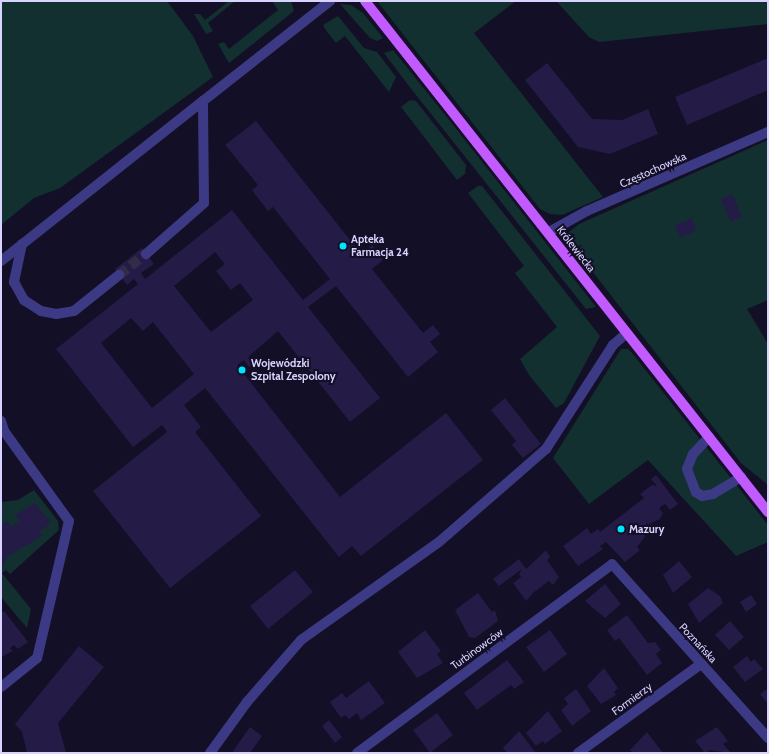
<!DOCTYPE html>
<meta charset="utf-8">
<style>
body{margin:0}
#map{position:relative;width:769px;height:754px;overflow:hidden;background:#130f26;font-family:Cabin,sans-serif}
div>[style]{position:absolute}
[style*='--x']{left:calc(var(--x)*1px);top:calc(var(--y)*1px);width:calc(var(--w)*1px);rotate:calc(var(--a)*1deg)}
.green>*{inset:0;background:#12302f}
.building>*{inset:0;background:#241b47}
.minor-tunnel>*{height:10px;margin-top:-5px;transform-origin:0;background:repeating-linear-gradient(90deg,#312d47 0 10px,transparent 0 15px)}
.minor>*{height:10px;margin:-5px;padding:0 5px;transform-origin:5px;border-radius:5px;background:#3d3a85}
.major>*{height:10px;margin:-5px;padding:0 5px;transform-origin:5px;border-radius:5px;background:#c25bff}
.dots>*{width:11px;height:11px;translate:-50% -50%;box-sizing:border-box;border:2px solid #130f26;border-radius:50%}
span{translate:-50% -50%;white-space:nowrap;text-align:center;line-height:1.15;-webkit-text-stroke:4px #130f26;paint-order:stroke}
.street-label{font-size:11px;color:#d9d4ff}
.poi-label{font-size:11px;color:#d9d4ff;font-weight:700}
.left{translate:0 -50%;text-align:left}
.frame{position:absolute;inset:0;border:2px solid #d9d4ff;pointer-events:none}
</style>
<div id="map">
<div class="green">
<i style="clip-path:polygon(1px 1px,167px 1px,193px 36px,213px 77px,60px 188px,34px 198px,1px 225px)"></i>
<i style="clip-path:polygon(229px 1px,235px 1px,208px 23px,213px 31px,206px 34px,194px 14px,200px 14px,205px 20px)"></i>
<i style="clip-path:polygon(272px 1px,291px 1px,294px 11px,229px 63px,218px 44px,224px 42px,229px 49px,278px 10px)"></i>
<i style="clip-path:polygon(377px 1px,516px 1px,474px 33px,603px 197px,562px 215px,550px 214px,540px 209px)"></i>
<i style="clip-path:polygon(556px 1px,768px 1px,768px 24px,599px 42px,589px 37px)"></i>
<i style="clip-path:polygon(340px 4px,351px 5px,363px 13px,383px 38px,377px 41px,370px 38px)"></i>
<i style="clip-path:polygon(338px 16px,364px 48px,377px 52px,396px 77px,389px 92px,345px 36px,336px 43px,327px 32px,323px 25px)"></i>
<i style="clip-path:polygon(393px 50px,454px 126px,596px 307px,586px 309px,412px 90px,384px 53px)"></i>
<i style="clip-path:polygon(410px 100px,416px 101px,466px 165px,465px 174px,457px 180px,401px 107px)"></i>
<i style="clip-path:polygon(768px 140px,768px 300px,747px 309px,768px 344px,768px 485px,741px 463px,568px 240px,569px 232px,579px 224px)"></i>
<i style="clip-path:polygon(478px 186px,482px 186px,600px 336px,564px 403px,556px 408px,529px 375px,520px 359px,557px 327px,515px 273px,524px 266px,468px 193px)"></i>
<i style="clip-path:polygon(621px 349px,628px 349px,632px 353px,768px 525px,768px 542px,736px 556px,648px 460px,589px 504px,553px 458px)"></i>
<i style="clip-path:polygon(34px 490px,58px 521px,59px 530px,10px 574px,6px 570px,2px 573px,31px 609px,27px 628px,1px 597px,1px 502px,18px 500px)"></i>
</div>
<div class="building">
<i style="clip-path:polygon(768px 58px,768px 90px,687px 125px,675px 97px)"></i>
<i style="clip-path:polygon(547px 63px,592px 119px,622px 120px,648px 109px,658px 134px,610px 154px,578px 147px,525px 80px)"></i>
<i style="clip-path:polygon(evenodd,256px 121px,361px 254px,372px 245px,383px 260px,372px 269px,423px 333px,433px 325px,440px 334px,430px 342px,438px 352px,408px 377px,336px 286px,308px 307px,380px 398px,350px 422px,278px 331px,249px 356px,254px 363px,249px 367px,244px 360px,237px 365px,340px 497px,446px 413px,483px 460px,361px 556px,352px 546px,339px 557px,205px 388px,184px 405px,201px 427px,195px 432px,261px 516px,170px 588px,93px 491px,167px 432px,162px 425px,133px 447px,56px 349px,138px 284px,134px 279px,127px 285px,115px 269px,142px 248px,154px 264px,141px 273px,145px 279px,232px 210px,303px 300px,330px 279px,273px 207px,268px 211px,252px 190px,258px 185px,225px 145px,256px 121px,215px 252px,225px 264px,216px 271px,231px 290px,240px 283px,253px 300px,211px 332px,174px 286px,215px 252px,256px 121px,131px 318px,143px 331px,153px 322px,194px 374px,152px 408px,101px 343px,131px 318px)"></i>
<i style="clip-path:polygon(732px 194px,742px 216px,731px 222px,721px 199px)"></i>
<i style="clip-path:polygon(691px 218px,697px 230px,681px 238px,675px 226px)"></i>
<i style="clip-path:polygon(505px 398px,541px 444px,523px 458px,512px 445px,516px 441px,491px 410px)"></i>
<i style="clip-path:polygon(656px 475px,678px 504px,670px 510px,665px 504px,659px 508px,663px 513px,660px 519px,642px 527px,647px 534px,637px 547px,640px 550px,625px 562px,606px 542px,600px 546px,603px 549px,578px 566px,563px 546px,587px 528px,591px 534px,598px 529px,600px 532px,644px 498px,640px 494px,652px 485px,657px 486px,651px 479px)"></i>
<i style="clip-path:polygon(35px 503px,51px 523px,39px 532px,42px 535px,38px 538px,7px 557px,1px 571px,1px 526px,7px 521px,12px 527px,20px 520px,15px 515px)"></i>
<i style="clip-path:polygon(546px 550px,550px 557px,547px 560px,559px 577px,553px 585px,549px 581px,533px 593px,526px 601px,513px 583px,521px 577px,519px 574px,522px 569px,499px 586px,493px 579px,519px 559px,526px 569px)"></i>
<i style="clip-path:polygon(679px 561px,692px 577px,673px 593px,663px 575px)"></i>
<i style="clip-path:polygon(295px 570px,313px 592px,268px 629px,250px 606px)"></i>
<i style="clip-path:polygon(605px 584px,621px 604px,605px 618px,585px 601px)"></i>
<i style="clip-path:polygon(708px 588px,720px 596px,723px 603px,699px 623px,688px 604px)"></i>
<i style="clip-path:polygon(478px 593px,492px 612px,495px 610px,498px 621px,475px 638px,469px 637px,455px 610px)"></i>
<i style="clip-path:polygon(751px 595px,757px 604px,746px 612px,740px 602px)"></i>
<i style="clip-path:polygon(4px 611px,28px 642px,18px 649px,14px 645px,10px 648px,13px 651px,1px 657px,1px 613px)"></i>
<i style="clip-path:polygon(627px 615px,648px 643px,655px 642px,661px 650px,656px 654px,662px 663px,647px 675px,619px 638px,615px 641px,607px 630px)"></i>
<i style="clip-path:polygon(730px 621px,744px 637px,729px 650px,715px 635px)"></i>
<i style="clip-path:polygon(425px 630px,441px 651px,437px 654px,443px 663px,417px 678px,398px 652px)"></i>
<i style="clip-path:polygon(550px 630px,567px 654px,544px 672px,526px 647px)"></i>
<i style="clip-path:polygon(79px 646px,104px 667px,58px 723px,66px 753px,27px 753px,22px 732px,15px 724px)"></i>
<i style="clip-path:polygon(747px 656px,751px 662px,754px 659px,763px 669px,745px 682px,733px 667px)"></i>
<i style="clip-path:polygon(507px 660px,524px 682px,514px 689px,511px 685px,477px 710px,464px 693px)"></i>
<i style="clip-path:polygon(604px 668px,618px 688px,614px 692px,616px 695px,601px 704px,587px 686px)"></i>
<i style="clip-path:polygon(369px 681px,385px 703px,361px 720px,357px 713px,349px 719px,345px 715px,341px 718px,330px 702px,342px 693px,346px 698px)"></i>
<i style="clip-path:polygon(768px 688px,768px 704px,760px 694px)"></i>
<i style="clip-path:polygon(576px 689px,591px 711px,572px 726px,561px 710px,568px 704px,564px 698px)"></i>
<i style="clip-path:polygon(548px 711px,562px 731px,545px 744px,543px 741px,536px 746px,526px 733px)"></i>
<i style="clip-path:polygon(437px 713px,453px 735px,430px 753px,413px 730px)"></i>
<i style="clip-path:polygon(329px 720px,342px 737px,335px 743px,322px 726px)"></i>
<i style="clip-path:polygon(250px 727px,262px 736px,250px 753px,235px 753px,233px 751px)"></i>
<i style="clip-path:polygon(717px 727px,728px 741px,723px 744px,731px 753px,710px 750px,705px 753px,695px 741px)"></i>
<i style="clip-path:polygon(519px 731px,536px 753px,507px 753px,503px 748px)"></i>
<i style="clip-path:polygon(647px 732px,663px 753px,633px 753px,630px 750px)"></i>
</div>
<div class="minor-tunnel">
<i style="--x:119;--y:275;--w:34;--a:-38"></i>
</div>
<div class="minor">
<i style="--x:549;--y:232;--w:43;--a:-28.9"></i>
<i style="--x:587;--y:211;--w:197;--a:-23.6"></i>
<i style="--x:22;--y:244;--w:39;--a:102"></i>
<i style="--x:14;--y:282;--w:21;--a:61"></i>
<i style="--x:24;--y:300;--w:20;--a:33"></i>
<i style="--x:41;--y:311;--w:15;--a:11"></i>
<i style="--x:56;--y:314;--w:18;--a:-9"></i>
<i style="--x:74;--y:311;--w:58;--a:-38.7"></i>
<i style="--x:146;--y:254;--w:77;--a:-41.3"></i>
<i style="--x:204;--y:203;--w:102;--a:-90.6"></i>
<i style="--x:203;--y:101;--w:162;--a:-38.2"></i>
<i style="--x:1;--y:261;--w:258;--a:-38.4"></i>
<i style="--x:1;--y:421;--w:10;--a:73"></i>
<i style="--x:4;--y:431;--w:111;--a:54.2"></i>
<i style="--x:69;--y:521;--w:141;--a:103.1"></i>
<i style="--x:37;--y:658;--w:46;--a:141.1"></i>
<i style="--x:709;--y:437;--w:23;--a:133"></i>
<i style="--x:693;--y:454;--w:16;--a:112"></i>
<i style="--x:687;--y:469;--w:25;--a:69"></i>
<i style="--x:696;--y:492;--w:7;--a:34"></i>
<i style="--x:702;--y:496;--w:11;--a:-10"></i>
<i style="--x:713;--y:494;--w:33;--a:-31"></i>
<i style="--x:210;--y:753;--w:63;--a:-54"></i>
<i style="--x:247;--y:702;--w:82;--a:-48.9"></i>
<i style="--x:301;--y:640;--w:169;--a:-35.4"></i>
<i style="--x:439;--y:542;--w:142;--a:-41"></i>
<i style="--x:546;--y:449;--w:124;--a:-57.2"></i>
<i style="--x:613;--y:345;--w:18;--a:-41"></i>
<i style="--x:357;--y:753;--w:317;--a:-36.5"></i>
<i style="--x:612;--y:564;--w:234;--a:48.1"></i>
<i style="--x:578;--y:753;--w:152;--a:-35.9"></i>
</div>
<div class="major">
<i style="--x:365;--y:1;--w:651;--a:51.74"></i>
</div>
<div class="dots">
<i style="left:343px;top:246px;background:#00e5ff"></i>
<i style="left:242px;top:370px;background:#00e5ff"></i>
<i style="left:621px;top:529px;background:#00e5ff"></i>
</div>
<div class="street-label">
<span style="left:653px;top:170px;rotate:-24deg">Częstochowska</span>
<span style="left:576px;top:249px;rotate:52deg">Królewiecka</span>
<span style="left:698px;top:643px;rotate:47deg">Poznańska</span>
<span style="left:477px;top:649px;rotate:-36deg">Turbinowców</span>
<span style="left:632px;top:699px;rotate:-36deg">Formierzy</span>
</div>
<div class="poi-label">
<span class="left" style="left:351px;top:246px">Apteka<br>Farmacja 24</span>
<span class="left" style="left:251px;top:370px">Wojewódzki<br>Szpital Zespolony</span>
<span class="left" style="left:629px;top:529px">Mazury</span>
</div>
<div class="frame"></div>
</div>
